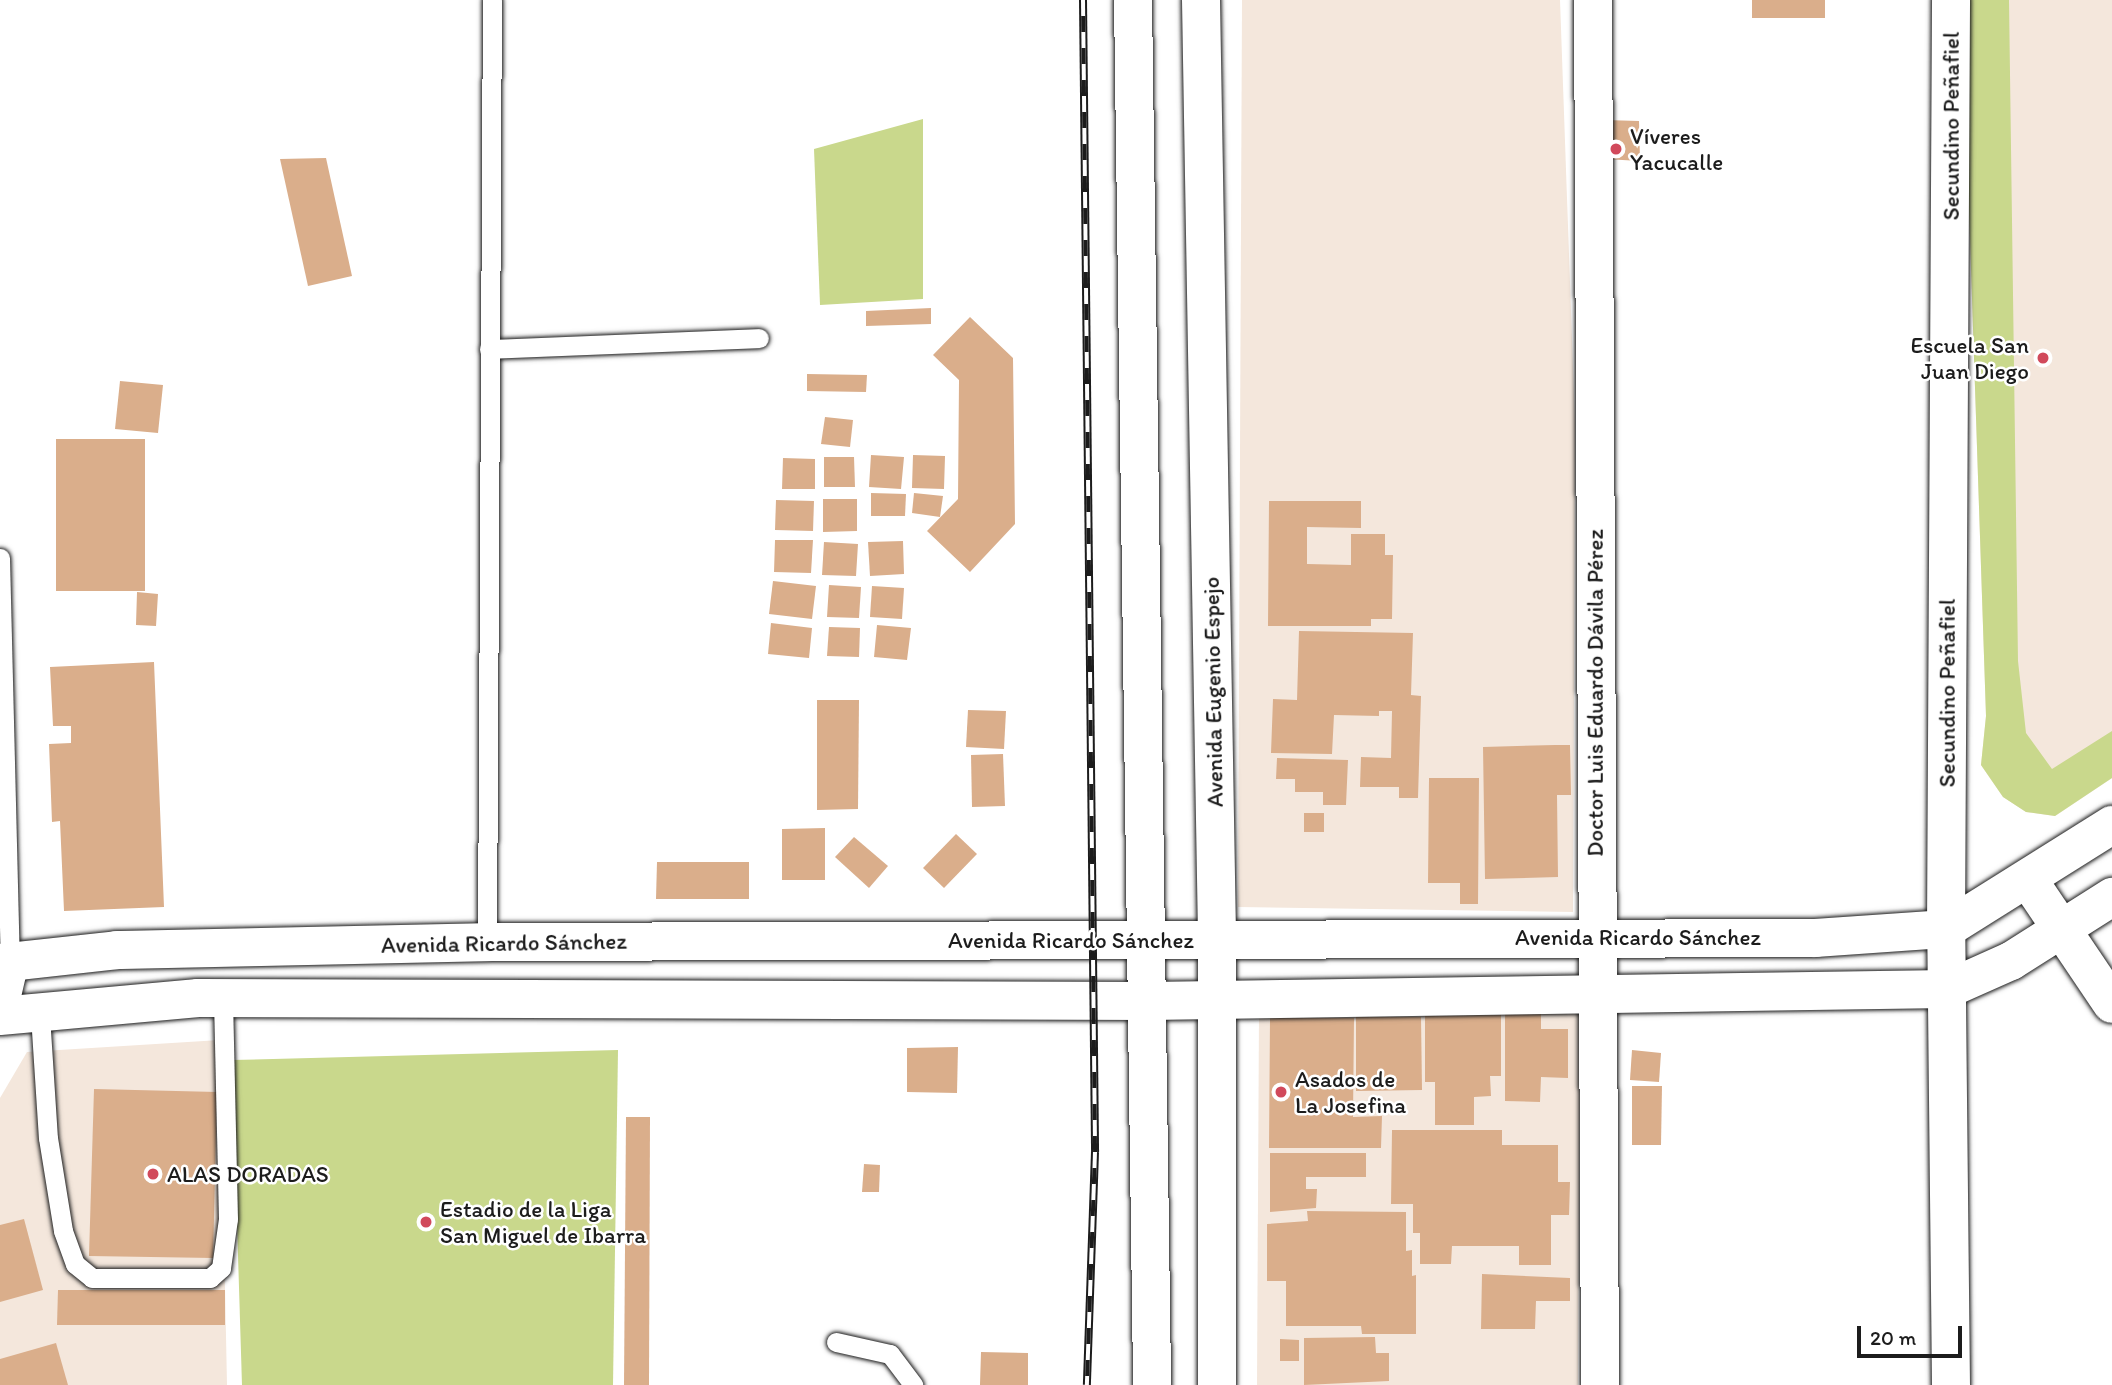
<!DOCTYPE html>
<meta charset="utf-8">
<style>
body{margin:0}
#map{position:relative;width:2112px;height:1385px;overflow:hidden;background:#fff;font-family:Itim,sans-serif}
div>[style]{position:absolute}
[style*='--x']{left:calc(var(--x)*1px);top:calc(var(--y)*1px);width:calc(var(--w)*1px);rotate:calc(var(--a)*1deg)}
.built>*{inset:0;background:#f4e7dc}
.green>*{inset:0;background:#c9d88c}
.building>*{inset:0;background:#daae8b}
.roads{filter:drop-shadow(0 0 2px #1c1c1c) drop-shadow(0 0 2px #1c1c1c)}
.lane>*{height:19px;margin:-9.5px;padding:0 9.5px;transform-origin:9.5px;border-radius:9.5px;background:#fff}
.street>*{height:38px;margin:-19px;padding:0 19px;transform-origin:19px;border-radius:19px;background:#fff}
.secondary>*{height:38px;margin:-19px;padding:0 19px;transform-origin:19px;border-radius:19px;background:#fff}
.primary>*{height:38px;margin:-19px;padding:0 19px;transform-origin:19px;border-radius:19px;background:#fff}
.rail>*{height:8px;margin-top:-4px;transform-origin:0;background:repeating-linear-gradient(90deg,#fff 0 16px,#1c1c1c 0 32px);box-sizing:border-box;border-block:2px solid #1c1c1c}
.dots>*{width:19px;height:19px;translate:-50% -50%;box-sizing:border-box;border:4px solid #fff;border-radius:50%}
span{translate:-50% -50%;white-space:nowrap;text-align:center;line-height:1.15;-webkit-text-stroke:5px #fff;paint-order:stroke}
.street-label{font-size:23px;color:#1c1c1c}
.poi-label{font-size:23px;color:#1c1c1c}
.left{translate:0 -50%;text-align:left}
.right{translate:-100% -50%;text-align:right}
.scale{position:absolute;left:1857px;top:1326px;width:105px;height:32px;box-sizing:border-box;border:4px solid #1c1c1c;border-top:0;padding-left:9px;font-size:21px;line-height:24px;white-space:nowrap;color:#1c1c1c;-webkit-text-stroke:5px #fff;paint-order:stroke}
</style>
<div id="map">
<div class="built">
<i style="clip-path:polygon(1242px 0,1560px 0,1575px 424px,1573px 912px,1238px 907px)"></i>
<i style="clip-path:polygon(1962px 0,2112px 0,2112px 778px,2055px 816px,2026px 812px,2003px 797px,1981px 765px,1986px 716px)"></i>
<i style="clip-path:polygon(1580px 1010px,1578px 1385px,1257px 1385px,1259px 1011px)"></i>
<i style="clip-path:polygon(220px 1040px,227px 1385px,0 1385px,0 1098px,27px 1052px)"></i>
</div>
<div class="green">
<i style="clip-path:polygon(1962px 0,2009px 0,2018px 661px,2026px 733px,2052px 769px,2112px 731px,2112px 778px,2055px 816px,2026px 812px,2003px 797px,1981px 765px,1986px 716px)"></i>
<i style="clip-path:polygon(923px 119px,923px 299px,820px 305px,814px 149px)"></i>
<i style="clip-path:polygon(618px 1050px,613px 1385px,242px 1385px,232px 1060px)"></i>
</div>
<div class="building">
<i style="clip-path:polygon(1752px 0,1825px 0,1825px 18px,1752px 18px)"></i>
<i style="clip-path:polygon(1605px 120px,1639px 121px,1640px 161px,1605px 159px)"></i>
<i style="clip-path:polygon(326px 158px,352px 276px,308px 286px,280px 159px)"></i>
<i style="clip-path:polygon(931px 308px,931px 324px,866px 326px,866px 311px)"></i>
<i style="clip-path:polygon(970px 317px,1013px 358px,1015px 524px,970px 572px,927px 531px,958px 499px,959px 380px,933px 355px)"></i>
<i style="clip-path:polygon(807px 374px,867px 375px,866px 392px,807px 391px)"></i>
<i style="clip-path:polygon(120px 381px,163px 385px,158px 433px,115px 429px)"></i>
<i style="clip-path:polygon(825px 417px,853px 420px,850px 447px,821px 444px)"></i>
<i style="clip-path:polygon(56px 439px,145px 439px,145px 591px,56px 591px)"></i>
<i style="clip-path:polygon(871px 455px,904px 457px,901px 489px,869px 487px)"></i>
<i style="clip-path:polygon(913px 455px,945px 456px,944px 489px,912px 488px)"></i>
<i style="clip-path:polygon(824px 457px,854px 457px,855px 487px,824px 487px)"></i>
<i style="clip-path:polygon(783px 458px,815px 459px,815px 489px,782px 489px)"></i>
<i style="clip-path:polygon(871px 493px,906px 494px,905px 516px,871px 516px)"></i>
<i style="clip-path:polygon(914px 493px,943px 496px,940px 517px,912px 513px)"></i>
<i style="clip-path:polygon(823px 499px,857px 499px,857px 531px,823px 532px)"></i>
<i style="clip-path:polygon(776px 500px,814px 501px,813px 531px,775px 530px)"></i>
<i style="clip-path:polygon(1269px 501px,1361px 501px,1361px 528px,1307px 527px,1307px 564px,1351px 565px,1351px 534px,1385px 534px,1385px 555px,1393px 555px,1392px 619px,1371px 619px,1371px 626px,1268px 626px)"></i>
<i style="clip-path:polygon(775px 540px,813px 540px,811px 573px,774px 572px)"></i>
<i style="clip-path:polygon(903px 541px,904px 574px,870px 576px,868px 542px)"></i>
<i style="clip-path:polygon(824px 542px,858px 544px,856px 576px,822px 575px)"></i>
<i style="clip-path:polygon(773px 581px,816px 586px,812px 619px,769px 614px)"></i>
<i style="clip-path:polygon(829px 585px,861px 587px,859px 618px,827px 617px)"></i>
<i style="clip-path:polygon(872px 586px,904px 588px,902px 619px,870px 617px)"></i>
<i style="clip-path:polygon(137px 592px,158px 594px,156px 626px,136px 625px)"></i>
<i style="clip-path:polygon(771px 623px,812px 628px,809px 658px,768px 654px)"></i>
<i style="clip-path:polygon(877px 625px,911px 628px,907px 660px,874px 657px)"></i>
<i style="clip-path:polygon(829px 627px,860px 628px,859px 657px,827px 656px)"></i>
<i style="clip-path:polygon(1299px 631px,1413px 633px,1411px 695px,1421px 696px,1418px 798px,1399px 798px,1399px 787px,1360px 787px,1361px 757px,1391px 758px,1392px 711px,1379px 711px,1379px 716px,1334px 715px,1332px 754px,1271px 753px,1273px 699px,1297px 700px)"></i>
<i style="clip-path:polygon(154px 662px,164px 907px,64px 911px,60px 821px,52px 822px,49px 744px,71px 743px,71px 726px,53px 726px,50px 667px)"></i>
<i style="clip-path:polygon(817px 700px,859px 700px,858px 809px,817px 810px)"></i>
<i style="clip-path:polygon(968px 710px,1006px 711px,1004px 749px,966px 747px)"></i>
<i style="clip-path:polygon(1555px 745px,1570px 745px,1571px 795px,1557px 795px,1558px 877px,1485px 879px,1483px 747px)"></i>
<i style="clip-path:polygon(1003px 754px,1005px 806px,972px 807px,971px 755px)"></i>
<i style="clip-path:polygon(1277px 758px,1348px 760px,1346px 805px,1323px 805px,1323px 792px,1295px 792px,1295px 779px,1276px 779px)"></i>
<i style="clip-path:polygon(1429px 778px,1479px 778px,1478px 904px,1460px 904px,1460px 883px,1428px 883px)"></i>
<i style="clip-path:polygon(1304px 813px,1324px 813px,1324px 832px,1304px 832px)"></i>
<i style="clip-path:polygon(825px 828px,825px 880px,782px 880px,782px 829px)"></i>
<i style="clip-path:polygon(956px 834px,977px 854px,944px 888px,923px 868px)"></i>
<i style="clip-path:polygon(854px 837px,888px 866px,869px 888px,835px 857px)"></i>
<i style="clip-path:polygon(657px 862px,749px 862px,749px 899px,656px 899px)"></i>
<i style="clip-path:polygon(1505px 1013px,1541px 1013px,1541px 1029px,1568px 1029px,1568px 1078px,1541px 1077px,1540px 1102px,1505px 1101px)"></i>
<i style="clip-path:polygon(1501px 1015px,1501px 1076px,1490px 1076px,1491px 1096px,1474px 1097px,1474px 1125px,1435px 1125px,1435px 1082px,1425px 1082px,1425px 1016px)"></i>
<i style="clip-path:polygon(1356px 1017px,1421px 1017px,1422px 1090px,1356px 1091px)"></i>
<i style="clip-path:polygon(1270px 1018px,1354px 1018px,1353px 1117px,1382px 1116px,1381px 1148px,1269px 1148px)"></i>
<i style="clip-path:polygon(958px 1047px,957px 1093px,907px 1092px,907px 1048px)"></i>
<i style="clip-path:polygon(1632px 1050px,1661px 1053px,1659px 1082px,1630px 1080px)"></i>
<i style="clip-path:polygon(1632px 1086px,1662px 1086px,1661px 1145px,1632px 1145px)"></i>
<i style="clip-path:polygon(94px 1089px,217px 1092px,213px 1258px,89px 1256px)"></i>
<i style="clip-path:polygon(626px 1117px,650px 1117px,649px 1385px,624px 1385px)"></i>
<i style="clip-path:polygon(1392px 1130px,1502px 1130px,1502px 1145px,1558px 1145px,1558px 1182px,1570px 1182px,1569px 1215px,1551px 1215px,1551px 1265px,1519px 1265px,1519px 1246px,1452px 1246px,1451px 1264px,1420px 1264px,1420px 1233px,1413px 1233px,1413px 1204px,1391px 1204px)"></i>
<i style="clip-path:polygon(1270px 1153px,1366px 1153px,1366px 1177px,1306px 1177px,1306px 1189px,1317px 1189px,1316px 1208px,1270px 1212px)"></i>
<i style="clip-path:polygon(864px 1164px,880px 1165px,879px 1192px,862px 1192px)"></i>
<i style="clip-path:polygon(1307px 1211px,1406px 1212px,1406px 1251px,1412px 1250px,1412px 1276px,1416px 1275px,1416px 1334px,1362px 1334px,1361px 1326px,1286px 1326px,1286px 1281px,1267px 1281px,1267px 1224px,1308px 1221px)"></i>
<i style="clip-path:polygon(24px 1219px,43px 1290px,0 1302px,0 1225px)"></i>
<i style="clip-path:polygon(1482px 1274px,1570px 1278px,1570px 1301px,1536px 1301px,1535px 1329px,1481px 1329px)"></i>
<i style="clip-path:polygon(58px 1290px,225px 1290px,225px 1325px,57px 1325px)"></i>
<i style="clip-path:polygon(1375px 1337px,1376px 1353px,1389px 1353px,1389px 1381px,1304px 1385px,1304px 1338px)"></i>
<i style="clip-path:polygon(1280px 1339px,1299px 1340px,1299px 1361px,1280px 1361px)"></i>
<i style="clip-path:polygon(56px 1343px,68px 1385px,0 1385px,0 1359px)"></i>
<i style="clip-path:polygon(981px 1352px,1028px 1353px,1028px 1385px,980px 1385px)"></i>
</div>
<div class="roads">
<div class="lane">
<i style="--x:489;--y:349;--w:270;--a:-2.3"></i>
<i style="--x:0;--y:558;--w:403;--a:88.6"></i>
<i style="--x:487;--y:942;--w:942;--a:-89.7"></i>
<i style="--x:40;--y:1015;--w:123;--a:86.3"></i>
<i style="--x:48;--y:1138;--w:94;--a:80.8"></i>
<i style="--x:63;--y:1231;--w:35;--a:70"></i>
<i style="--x:75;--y:1264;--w:22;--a:39"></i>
<i style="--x:92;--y:1278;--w:118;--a:0"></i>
<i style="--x:210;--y:1278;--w:15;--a:-42"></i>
<i style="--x:221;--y:1268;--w:49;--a:-81.9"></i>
<i style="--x:228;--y:1219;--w:221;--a:-91.3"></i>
<i style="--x:836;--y:1342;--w:55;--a:12.5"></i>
<i style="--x:890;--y:1354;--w:39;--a:53"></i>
</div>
<div class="street">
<i style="--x:1593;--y:0;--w:1385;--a:89.71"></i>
<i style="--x:2029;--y:881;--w:148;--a:56"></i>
<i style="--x:0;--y:1004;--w:44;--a:-76.9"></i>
<i style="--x:1951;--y:1385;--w:456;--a:-90.6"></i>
<i style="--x:1946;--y:929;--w:929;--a:-89.69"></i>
</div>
<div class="secondary">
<i style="--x:0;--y:963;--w:118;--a:-6.3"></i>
<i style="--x:117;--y:950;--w:370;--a:-1.2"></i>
<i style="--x:487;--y:942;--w:1329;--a:-0.17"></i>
<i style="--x:1816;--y:938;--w:130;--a:-4"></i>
<i style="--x:1946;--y:929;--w:196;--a:-32.1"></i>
<i style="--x:0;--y:1016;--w:199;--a:-5.2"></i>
<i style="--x:198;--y:998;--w:951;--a:0.18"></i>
<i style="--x:1149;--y:1001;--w:799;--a:-0.86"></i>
<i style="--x:1948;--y:989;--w:69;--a:-24"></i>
<i style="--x:2011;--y:961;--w:120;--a:-32.4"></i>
</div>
<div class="primary">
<i style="--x:1133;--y:0;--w:1385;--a:89.21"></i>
<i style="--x:1201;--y:0;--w:939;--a:89.02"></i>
<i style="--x:1217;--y:939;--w:446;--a:90"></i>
</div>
</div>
<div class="rail">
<i style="--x:1083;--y:0;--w:1152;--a:89.4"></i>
<i style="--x:1095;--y:1152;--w:233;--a:92"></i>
</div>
<div class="dots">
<i style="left:1616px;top:149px;background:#d1495b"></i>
<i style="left:2043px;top:358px;background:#d1495b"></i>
<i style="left:1281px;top:1092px;background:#d1495b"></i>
<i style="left:153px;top:1174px;background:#d1495b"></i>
<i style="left:426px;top:1222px;background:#d1495b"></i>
</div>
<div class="street-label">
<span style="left:1951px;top:126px;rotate:-90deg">Secundino Peñafiel</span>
<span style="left:1213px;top:692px;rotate:-91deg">Avenida Eugenio Espejo</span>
<span style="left:1595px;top:693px;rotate:-90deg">Doctor Luis Eduardo Dávila Pérez</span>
<span style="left:1947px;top:693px;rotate:-90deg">Secundino Peñafiel</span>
<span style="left:1638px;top:937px">Avenida Ricardo Sánchez</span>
<span style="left:1071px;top:940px">Avenida Ricardo Sánchez</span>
<span style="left:504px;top:943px;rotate:-1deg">Avenida Ricardo Sánchez</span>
</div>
<div class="poi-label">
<span class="left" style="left:1630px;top:149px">Víveres<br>Yacucalle</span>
<span class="right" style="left:2029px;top:358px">Escuela San<br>Juan Diego</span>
<span class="left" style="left:1295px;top:1092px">Asados de<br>La Josefina</span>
<span class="left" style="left:167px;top:1174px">ALAS DORADAS</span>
<span class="left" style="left:440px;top:1222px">Estadio de la Liga<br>San Miguel de Ibarra</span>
</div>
<div class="scale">20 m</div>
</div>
